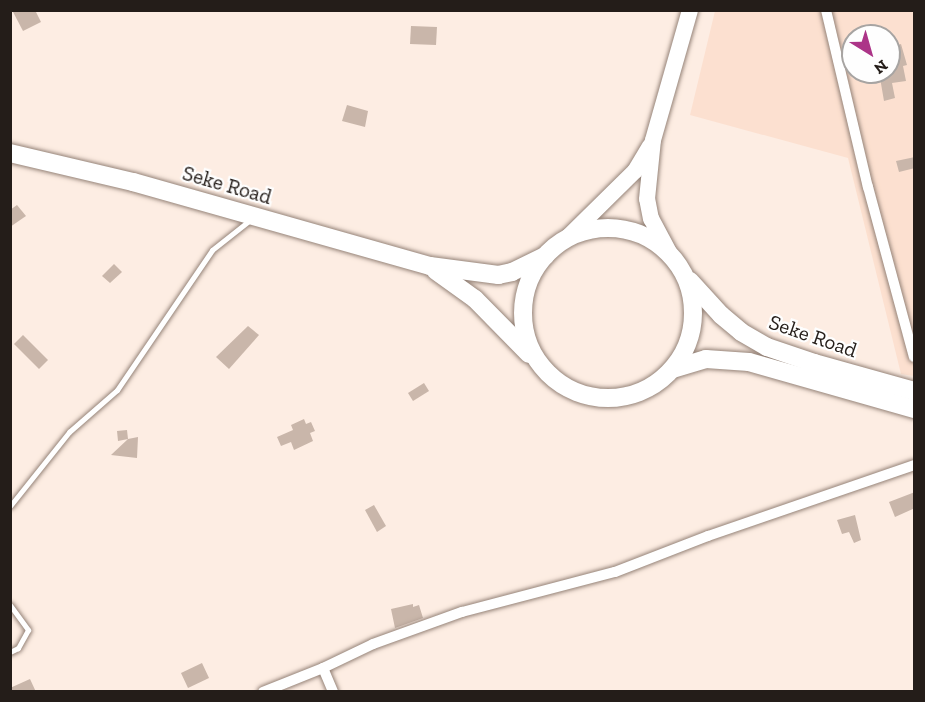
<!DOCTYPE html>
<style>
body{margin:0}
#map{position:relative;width:925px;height:702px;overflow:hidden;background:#fdede3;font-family:"Zilla Slab",serif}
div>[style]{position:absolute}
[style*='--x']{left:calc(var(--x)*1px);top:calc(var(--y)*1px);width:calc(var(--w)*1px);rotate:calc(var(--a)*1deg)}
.built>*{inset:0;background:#fce0d0}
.building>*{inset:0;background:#c9b6aa}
.roads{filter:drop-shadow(0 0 2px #958378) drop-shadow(0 0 2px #958378)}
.lane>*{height:5px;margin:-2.5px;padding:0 2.5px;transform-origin:2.5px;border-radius:2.5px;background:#fff}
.street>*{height:10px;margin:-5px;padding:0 5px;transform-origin:5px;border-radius:5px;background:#fff}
.secondary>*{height:16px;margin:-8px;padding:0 8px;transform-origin:8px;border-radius:8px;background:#fff}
.primary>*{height:18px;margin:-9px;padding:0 9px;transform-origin:9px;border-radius:9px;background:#fff}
.primary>.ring{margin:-9px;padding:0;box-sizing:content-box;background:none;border:18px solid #fff;border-radius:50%}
span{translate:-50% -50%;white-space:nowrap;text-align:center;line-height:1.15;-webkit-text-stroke:4.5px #fefefe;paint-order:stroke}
.street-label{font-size:21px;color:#241d19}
.frame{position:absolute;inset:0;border:12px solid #241d19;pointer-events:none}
.north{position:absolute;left:841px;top:24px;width:60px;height:60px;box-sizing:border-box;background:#fefefe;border:2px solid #a7a4a2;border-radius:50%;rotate:143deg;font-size:16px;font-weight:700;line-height:24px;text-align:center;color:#241d19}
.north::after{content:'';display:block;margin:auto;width:21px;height:27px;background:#ac3488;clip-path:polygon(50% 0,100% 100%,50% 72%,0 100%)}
</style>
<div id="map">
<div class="built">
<i style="clip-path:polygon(evenodd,715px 11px,914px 11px,914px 376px,901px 374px,848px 158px,690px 115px,715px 11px,853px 36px,889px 36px,889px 72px,853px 72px,853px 36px)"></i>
</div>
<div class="building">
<i style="clip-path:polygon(12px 10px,35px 10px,41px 22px,23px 31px)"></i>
<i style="clip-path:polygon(411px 26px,437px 27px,436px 45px,410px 44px)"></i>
<i style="clip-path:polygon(901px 44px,907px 65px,903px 66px,906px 81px,892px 83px,895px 98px,884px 101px,879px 72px,889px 72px,889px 48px)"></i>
<i style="clip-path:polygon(347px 105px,368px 111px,365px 127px,342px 121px)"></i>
<i style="clip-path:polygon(915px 157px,915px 168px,899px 172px,896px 161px)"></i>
<i style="clip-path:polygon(17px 205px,26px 216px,10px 227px,10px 210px)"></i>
<i style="clip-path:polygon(114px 264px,122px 272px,110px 283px,102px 276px)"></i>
<i style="clip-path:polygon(248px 326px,259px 335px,229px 369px,216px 357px)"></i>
<i style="clip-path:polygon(23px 335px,48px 360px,39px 369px,14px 344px)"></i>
<i style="clip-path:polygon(424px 383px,429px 391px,413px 401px,408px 393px)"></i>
<i style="clip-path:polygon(304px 419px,306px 424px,311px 422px,315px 431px,310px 433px,313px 441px,294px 450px,291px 442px,281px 446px,277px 437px,293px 430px,291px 425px)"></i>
<i style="clip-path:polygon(127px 430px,128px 439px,138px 437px,137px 458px,111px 455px,128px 439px,118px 441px,117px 431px)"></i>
<i style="clip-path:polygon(915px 492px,915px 508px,895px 517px,889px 502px)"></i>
<i style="clip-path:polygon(374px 505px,386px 526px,377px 532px,365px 510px)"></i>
<i style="clip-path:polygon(855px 515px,861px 540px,854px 543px,849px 532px,842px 534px,837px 520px)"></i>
<i style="clip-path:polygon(413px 604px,413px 607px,419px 605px,423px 618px,395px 628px,391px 609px)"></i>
<i style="clip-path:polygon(202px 663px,209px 678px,188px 688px,181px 673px)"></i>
<i style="clip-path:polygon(30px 679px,36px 692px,10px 692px,10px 688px)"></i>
</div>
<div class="roads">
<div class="lane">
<i style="--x:10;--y:506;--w:95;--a:-51.4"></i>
<i style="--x:69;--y:432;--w:64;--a:-41.2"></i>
<i style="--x:117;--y:390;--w:169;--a:-55.8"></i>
<i style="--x:212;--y:250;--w:48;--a:-38.3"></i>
<i style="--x:10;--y:605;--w:31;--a:54"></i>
<i style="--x:28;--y:630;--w:21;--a:119"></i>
<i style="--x:18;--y:648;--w:9;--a:153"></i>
</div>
<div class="street">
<i style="--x:826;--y:10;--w:182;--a:76.7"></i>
<i style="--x:868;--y:187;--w:176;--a:74.9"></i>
<i style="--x:323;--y:668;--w:26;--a:67"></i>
<i style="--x:263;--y:692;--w:65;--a:-21.8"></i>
<i style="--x:323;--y:668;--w:55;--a:-25.6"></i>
<i style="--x:373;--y:644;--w:95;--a:-19.8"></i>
<i style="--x:462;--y:612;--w:158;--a:-14.7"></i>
<i style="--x:615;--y:572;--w:100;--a:-21.2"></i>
<i style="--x:708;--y:536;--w:218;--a:-19"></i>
</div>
<div class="secondary">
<i style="--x:566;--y:239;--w:97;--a:-44.6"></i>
<i style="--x:635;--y:171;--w:29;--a:-59"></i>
<i style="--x:670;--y:254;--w:40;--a:-118"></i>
<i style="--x:651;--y:219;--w:20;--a:-101"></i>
<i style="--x:647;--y:199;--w:59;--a:-84.2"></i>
<i style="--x:653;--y:140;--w:135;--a:-74.1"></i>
</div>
<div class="primary">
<i style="--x:10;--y:153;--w:126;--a:13.3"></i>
<i style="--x:133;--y:182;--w:309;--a:15.8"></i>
<i style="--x:430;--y:266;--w:69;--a:7.5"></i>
<i style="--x:498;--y:275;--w:14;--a:-12"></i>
<i style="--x:512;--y:272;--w:37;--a:-26"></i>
<i class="ring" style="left:523px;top:228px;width:152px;height:152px"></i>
<i style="--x:436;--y:271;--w:48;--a:35.7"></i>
<i style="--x:475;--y:299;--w:77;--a:45.5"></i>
<i style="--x:690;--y:281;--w:46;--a:47.6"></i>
<i style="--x:721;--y:315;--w:26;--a:40"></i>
<i style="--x:741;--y:332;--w:30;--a:30"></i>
<i style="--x:767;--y:347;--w:50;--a:18.8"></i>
<i style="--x:814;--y:363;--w:104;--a:15.6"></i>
<i style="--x:673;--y:369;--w:34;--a:-17"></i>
<i style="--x:706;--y:359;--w:43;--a:4"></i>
<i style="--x:749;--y:362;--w:172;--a:15.9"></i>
</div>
</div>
<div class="street-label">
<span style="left:227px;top:185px;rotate:16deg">Seke Road</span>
<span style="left:813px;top:336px;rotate:19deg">Seke Road</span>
</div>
<div class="frame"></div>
<div class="north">N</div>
</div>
